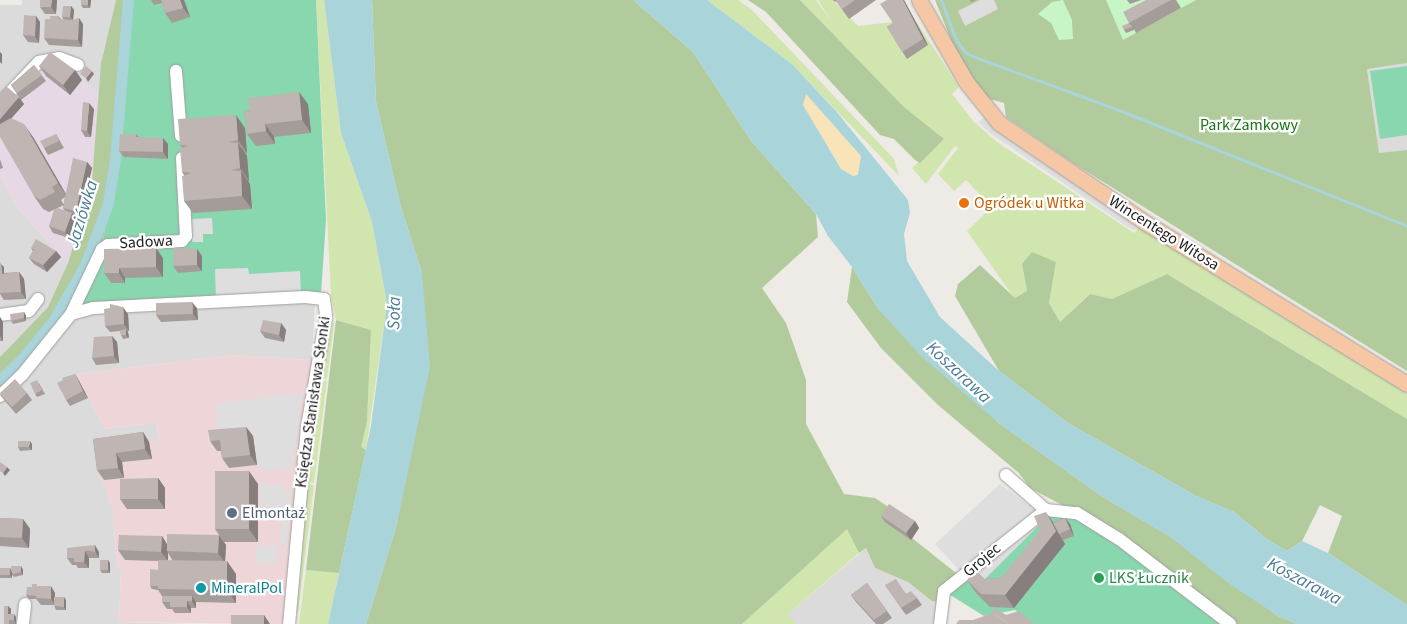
<!DOCTYPE html>
<meta charset="utf-8">
<style>
body{margin:0}
#map{position:relative;width:1407px;height:624px;overflow:hidden;background:#eeeae5;font-family:"Source Sans 3",sans-serif}
div>[style]{position:absolute}
[style*='--x']{left:calc(var(--x)*1px);top:calc(var(--y)*1px);width:calc(var(--w)*1px);rotate:calc(var(--a)*1deg)}
.residential>*{inset:0;background:#dcdbdb}
.commercial>*{inset:0;background:#eed6d8}
.industrial>*{inset:0;background:#e7d8e6}
.grass>*{inset:0;background:#d1e5af}
.forest>*{inset:0;background:#b1cb9d}
.sand>*{inset:0;background:#f9e3b8}
.park>*{inset:0;background:#c8f5c5}
.pitch>*{inset:0;background:#89d7af}
.parking>*{inset:0;background:#dedede}
.water>*{inset:0;background:#a9d4d9}
.stream>*{height:3px;margin:-1.5px;padding:0 1.5px;transform-origin:1.5px;border-radius:1.5px;background:#a9d4d9}
.canal>*{height:11px;margin:-5.5px;padding:0 5.5px;transform-origin:5.5px;border-radius:5.5px;background:#a9d4d9}
.roads{filter:drop-shadow(0 0 1px #9f9f9f) drop-shadow(0 0 1px #9f9f9f)}
.minor>*{height:12px;margin:-6px;padding:0 6px;transform-origin:6px;border-radius:6px;background:#fff}
.major>*{height:15px;margin:-7.5px;padding:0 7.5px;transform-origin:7.5px;border-radius:7.5px;background:#f5c7a4}
.wall>*{inset:0;background:#a49c99}
.shaded-wall>*{inset:0;background:#867f7d}
.building>*{inset:0;background:#bfb5b2}
.dots>*{width:14px;height:14px;translate:-50% -50%;box-sizing:border-box;border:2px solid #fff;border-radius:50%}
span{translate:-50% -50%;white-space:nowrap;text-align:center;line-height:1.15;-webkit-text-stroke:4.5px #fff;paint-order:stroke}
.park-label{font-size:16px;color:#197514}
.food-label{font-size:16px;color:#c56008}
.left{translate:0 -50%;text-align:left}
.street-label{font-size:16px;color:#1e1e1e}
.service-label{font-size:16px;color:#4e5e75}
.leisure-label{font-size:16px;color:#27864d}
.culture-label{font-size:16px;color:#0d838f}
.water-label{font-size:18px;color:#4c7c98;font-style:italic}
</style>
<div id="map">
<div class="residential">
<i style="clip-path:polygon(22px 0,116px 0,101px 63px,99px 95px,66px 63px,0 104px,0 5px,22px 5px)"></i>
<i style="clip-path:polygon(1407px 63px,1407px 150px,1379px 154px,1367px 69px)"></i>
<i style="clip-path:polygon(0 176px,19px 210px,68px 263px,48px 307px,0 357px)"></i>
<i style="clip-path:polygon(315px 301px,312px 360px,234px 355px,76px 374px,105px 429px,156px 423px,159px 440px,98px 468px,112px 507px,117px 567px,121px 567px,119px 622px,190px 624px,0 624px,0 396px,71px 314px)"></i>
<i style="clip-path:polygon(866px 548px,875px 568px,908px 582px,932px 601px,942px 603px,940px 624px,796px 624px,787px 615px)"></i>
</div>
<div class="commercial">
<i style="clip-path:polygon(234px 355px,312px 360px,284px 624px,119px 622px,121px 568px,117px 568px,112px 507px,98px 468px,98px 449px,159px 440px,156px 423px,105px 429px,76px 374px)"></i>
</div>
<div class="industrial">
<i style="clip-path:polygon(66px 63px,99px 95px,92px 181px,68px 263px,19px 210px,0 176px,0 104px,41px 64px)"></i>
</div>
<div class="grass">
<i style="clip-path:polygon(316px 0,324px 0,341px 133px,372px 222px,387px 303px,366px 450px,360px 447px,367px 421px,371px 330px,336px 320px,331px 295px)"></i>
<i style="clip-path:polygon(707px 0,738px 0,751px 9px,894px 159px,899px 176px,792px 64px)"></i>
<i style="clip-path:polygon(800px 0,816px 0,832px 22px,818px 0,833px 0,858px 26px,893px 22px,899px 31px,916px 21px,959px 87px,952px 94px,974px 122px,997px 142px,1134px 233px,1139px 227px,1407px 393px,1407px 419px,1167px 274px,1112px 299px,1089px 294px,1060px 322px,1049px 303px,1056px 262px,1022px 264px,1027px 291px,1015px 299px,967px 231px,992px 207px,966px 180px,954px 191px,938px 174px,958px 148px,955px 146px,926px 184px,912px 168px,944px 139px,904px 107px)"></i>
<i style="clip-path:polygon(331px 305px,334px 325px,327px 379px,319px 378px)"></i>
<i style="clip-path:polygon(318px 380px,327px 381px,314px 483px,304px 482px)"></i>
<i style="clip-path:polygon(304px 484px,314px 485px,298px 612px,293px 611px)"></i>
<i style="clip-path:polygon(847px 528px,859px 553px,788px 614px,796px 624px,742px 624px)"></i>
<i style="clip-path:polygon(306px 570px,339px 573px,328px 624px,299px 624px)"></i>
</div>
<div class="forest">
<i style="clip-path:polygon(116px 0,128px 0,115px 158px,102px 249px,71px 314px,0 396px,0 357px,48px 307px,68px 263px,92px 181px,101px 63px)"></i>
<i style="clip-path:polygon(372px 0,633px 0,693px 52px,752px 142px,816px 214px,818px 237px,762px 288px,786px 323px,806px 380px,806px 424px,844px 494px,875px 498px,893px 510px,912px 538px,961px 577px,942px 603px,932px 601px,908px 582px,875px 568px,866px 548px,859px 553px,847px 529px,742px 624px,366px 624px,397px 524px,422px 273px,400px 204px,376px 102px)"></i>
<i style="clip-path:polygon(748px 0,800px 0,904px 107px,944px 139px,920px 163px,915px 160px,894px 139px,880px 135px,766px 12px)"></i>
<i style="clip-path:polygon(935px 0,1407px 0,1407px 63px,1367px 69px,1379px 153px,1407px 150px,1407px 371px,1073px 163px,1006px 117px,1004px 103px,986px 98px,954px 47px)"></i>
<i style="clip-path:polygon(1032px 252px,1056px 262px,1049px 303px,1060px 322px,1090px 294px,1112px 299px,1167px 274px,1407px 419px,1407px 605px,1328px 553px,1342px 516px,1320px 505px,1302px 541px,1287px 551px,1268px 540px,1234px 512px,1196px 496px,1068px 423px,999px 371px,955px 296px,958px 284px,980px 265px,1015px 298px,1027px 291px,1022px 264px)"></i>
<i style="clip-path:polygon(852px 267px,879px 310px,1000px 424px,1100px 495px,1169px 536px,1278px 616px,1297px 624px,1230px 624px,1077px 513px,1030px 488px,1019px 473px,938px 405px,881px 348px,847px 302px)"></i>
<i style="clip-path:polygon(336px 320px,371px 330px,367px 421px,361px 447px,366px 450px,339px 573px,306px 570px)"></i>
</div>
<div class="sand">
<i style="clip-path:polygon(806px 93px,861px 156px,858px 175px,853px 176px,841px 169px,803px 105px)"></i>
</div>
<div class="park">
<i style="clip-path:polygon(1063px 0,1072px 20px,1073px 39px,1059px 40px,1051px 23px,1038px 14px,1052px 2px)"></i>
<i style="clip-path:polygon(1106px 0,1196px 0,1123px 40px)"></i>
</div>
<div class="pitch">
<i style="clip-path:polygon(128px 0,316px 0,326px 220px,321px 294px,71px 314px,102px 249px,115px 158px)"></i>
<i style="clip-path:polygon(1407px 66px,1407px 135px,1380px 139px,1370px 71px)"></i>
<i style="clip-path:polygon(1046px 510px,1077px 513px,1230px 624px,1032px 624px,1015px 610px,984px 616px,944px 591px)"></i>
</div>
<div class="parking">
<i style="clip-path:polygon(980px 0,994px 0,998px 9px,965px 26px,958px 11px)"></i>
<i style="clip-path:polygon(984px 118px,1023px 149px,1138px 225px,1134px 231px,991px 134px,978px 122px)"></i>
<i style="clip-path:polygon(212px 218px,213px 234px,203px 234px,203px 242px,192px 242px,191px 219px)"></i>
<i style="clip-path:polygon(248px 268px,249px 274px,300px 271px,301px 296px,216px 301px,215px 269px)"></i>
<i style="clip-path:polygon(303px 392px,292px 469px,259px 470px,254px 435px,217px 438px,216px 404px)"></i>
<i style="clip-path:polygon(260px 483px,283px 484px,283px 509px,284px 492px,291px 492px,287px 544px,280px 543px,282px 514px,259px 513px)"></i>
<i style="clip-path:polygon(1000px 484px,1046px 518px,976px 588px,935px 544px)"></i>
<i style="clip-path:polygon(256px 546px,277px 546px,276px 563px,256px 563px)"></i>
</div>
<div class="water">
<i style="clip-path:polygon(324px 0,372px 0,376px 102px,400px 204px,422px 273px,430px 367px,397px 524px,366px 624px,328px 624px,371px 426px,387px 303px,372px 222px,341px 133px)"></i>
<i style="clip-path:polygon(evenodd,633px 0,707px 0,792px 64px,836px 111px,908px 200px,910px 213px,904px 234px,907px 261px,940px 317px,999px 371px,1068px 423px,1196px 496px,1234px 512px,1268px 540px,1287px 551px,1302px 541px,1328px 553px,1407px 605px,1407px 624px,1297px 624px,1278px 616px,1228px 583px,1169px 536px,1100px 495px,1000px 424px,921px 356px,879px 310px,852px 267px,828px 236px,816px 214px,752px 142px,693px 52px,633px 0,806px 94px,861px 156px,858px 175px,853px 176px,841px 169px,803px 105px,806px 94px)"></i>
</div>
<div class="stream">
<i style="--x:941;--y:0;--w:43;--a:69.4"></i>
<i style="--x:956;--y:40;--w:15;--a:53"></i>
<i style="--x:965;--y:52;--w:8;--a:30"></i>
<i style="--x:972;--y:56;--w:157;--a:20.2"></i>
<i style="--x:1119;--y:110;--w:310;--a:21.9"></i>
</div>
<div class="canal">
<i style="--x:0;--y:380;--w:30;--a:-44"></i>
<i style="--x:22;--y:359;--w:49;--a:-50.8"></i>
<i style="--x:53;--y:321;--w:64;--a:-60.3"></i>
<i style="--x:85;--y:265;--w:66;--a:-69.6"></i>
<i style="--x:108;--y:203;--w:46;--a:-81.2"></i>
<i style="--x:115;--y:158;--w:159;--a:-85.3"></i>
</div>
<div class="roads">
<div class="minor">
<i style="--x:176;--y:71;--w:65;--a:85.6"></i>
<i style="--x:0;--y:103;--w:57;--a:-46.4"></i>
<i style="--x:39;--y:62;--w:20;--a:-11"></i>
<i style="--x:59;--y:58;--w:20;--a:20"></i>
<i style="--x:182;--y:158;--w:78;--a:87.1"></i>
<i style="--x:186;--y:236;--w:6;--a:129"></i>
<i style="--x:182;--y:241;--w:74;--a:176.9"></i>
<i style="--x:108;--y:245;--w:7;--a:146"></i>
<i style="--x:102;--y:249;--w:72;--a:115.5"></i>
<i style="--x:71;--y:314;--w:23;--a:-15"></i>
<i style="--x:93;--y:308;--w:212;--a:-3"></i>
<i style="--x:305;--y:297;--w:19;--a:6"></i>
<i style="--x:324;--y:299;--w:17;--a:83"></i>
<i style="--x:326;--y:316;--w:113;--a:99.7"></i>
<i style="--x:307;--y:427;--w:198;--a:95.2"></i>
<i style="--x:0;--y:315;--w:29;--a:-8"></i>
<i style="--x:29;--y:311;--w:15;--a:-53"></i>
<i style="--x:0;--y:396;--w:30;--a:-44"></i>
<i style="--x:22;--y:375;--w:78;--a:-51.2"></i>
<i style="--x:1006;--y:475;--w:53;--a:41.2"></i>
<i style="--x:1046;--y:510;--w:31;--a:6"></i>
<i style="--x:1077;--y:513;--w:49;--a:31.8"></i>
<i style="--x:1119;--y:539;--w:140;--a:37.4"></i>
<i style="--x:23;--y:624;--w:20;--a:-84"></i>
<i style="--x:940;--y:624;--w:33;--a:-83"></i>
<i style="--x:944;--y:591;--w:130;--a:-38.5"></i>
</div>
<div class="major">
<i style="--x:919;--y:0;--w:96;--a:60"></i>
<i style="--x:967;--y:83;--w:51;--a:51.3"></i>
<i style="--x:999;--y:123;--w:174;--a:34.2"></i>
<i style="--x:1143;--y:221;--w:310;--a:31.7"></i>
</div>
</div>
<div class="wall">
<i style="clip-path:polygon(57px 0,56px 14px,45px 14px,40px 7px)"></i>
<i style="clip-path:polygon(91px 0,90px 8px,83px 8px,81px 5px)"></i>
<i style="clip-path:polygon(151px 0,184px 0,190px 17px,172px 23px,165px 13px,162px 3px,154px 5px)"></i>
<i style="clip-path:polygon(833px 0,876px 0,849px 19px,836px 1px,835px 2px)"></i>
<i style="clip-path:polygon(887px 0,904px 0,928px 45px,907px 59px,887px 27px,893px 23px)"></i>
<i style="clip-path:polygon(970px 0,976px 0,971px 2px)"></i>
<i style="clip-path:polygon(1127px 0,1141px 0,1130px 4px)"></i>
<i style="clip-path:polygon(1146px 0,1176px 0,1181px 8px,1136px 33px,1134px 29px,1134px 30px,1126px 33px,1124px 30px)"></i>
<i style="clip-path:polygon(71px 6px,74px 10px,73px 20px,83px 24px,82px 47px,49px 45px,44px 38px,50px 19px,58px 16px,61px 19px,64px 20px,62px 17px)"></i>
<i style="clip-path:polygon(36px 16px,40px 22px,39px 43px,28px 42px,23px 35px)"></i>
<i style="clip-path:polygon(34px 65px,46px 81px,21px 100px,11px 85px)"></i>
<i style="clip-path:polygon(39px 66px,75px 70px,82px 80px,70px 95px,46px 76px)"></i>
<i style="clip-path:polygon(0 93px,24px 104px,11px 118px,33px 137px,66px 194px,87px 162px,92px 168px,80px 218px,74px 216px,76px 219px,70px 238px,53px 233px,49px 226px,65px 211px,63px 208px,65px 197px,61px 200px,64px 205px,49px 212px,43px 209px,34px 196px)"></i>
<i style="clip-path:polygon(308px 104px,311px 133px,274px 137px,275px 144px,256px 146px,247px 134px,244px 111px)"></i>
<i style="clip-path:polygon(94px 109px,91px 137px,85px 137px,81px 130px)"></i>
<i style="clip-path:polygon(245px 128px,247px 153px,246px 153px,247px 156px,249px 181px,248px 181px,250px 184px,252px 209px,193px 213px,184px 201px,184px 175px,182px 172px,182px 147px,180px 145px)"></i>
<i style="clip-path:polygon(56px 134px,64px 148px,48px 155px,44px 148px)"></i>
<i style="clip-path:polygon(136px 134px,139px 137px,168px 144px,168px 159px,124px 157px,119px 151px)"></i>
<i style="clip-path:polygon(0 159px,3px 168px,0 169px)"></i>
<i style="clip-path:polygon(31px 248px,56px 251px,61px 257px,47px 272px,34px 264px,29px 258px,33px 251px)"></i>
<i style="clip-path:polygon(104px 249px,163px 258px,163px 277px,125px 278px,125px 283px,111px 283px,104px 273px)"></i>
<i style="clip-path:polygon(202px 256px,202px 271px,178px 273px,173px 266px)"></i>
<i style="clip-path:polygon(4px 267px,4px 273px,19px 272px,24px 279px,26px 299px,4px 300px,0 294px)"></i>
<i style="clip-path:polygon(197px 308px,198px 320px,161px 322px,156px 315px)"></i>
<i style="clip-path:polygon(24px 312px,26px 316px,26px 321px,13px 324px,11px 321px)"></i>
<i style="clip-path:polygon(128px 314px,129px 331px,127px 331px,128px 332px,129px 338px,123px 339px,121px 335px,120px 331px,110px 332px,105px 326px)"></i>
<i style="clip-path:polygon(0 317px,3px 322px,3px 341px,0 341px)"></i>
<i style="clip-path:polygon(281px 323px,286px 330px,284px 342px,265px 338px,260px 331px)"></i>
<i style="clip-path:polygon(112px 336px,117px 342px,119px 363px,96px 365px,92px 358px)"></i>
<i style="clip-path:polygon(75px 374px,79px 381px,88px 398px,70px 406px,66px 400px,63px 380px)"></i>
<i style="clip-path:polygon(39px 383px,45px 394px,37px 397px,35px 394px)"></i>
<i style="clip-path:polygon(27px 393px,32px 400px,16px 414px,0 395px)"></i>
<i style="clip-path:polygon(246px 427px,253px 436px,257px 465px,229px 468px,222px 458px,221px 451px,217px 451px,210px 441px)"></i>
<i style="clip-path:polygon(143px 432px,149px 442px,152px 459px,122px 462px,124px 478px,104px 480px,97px 470px,93px 439px)"></i>
<i style="clip-path:polygon(32px 444px,32px 450px,20px 451px,18px 447px)"></i>
<i style="clip-path:polygon(158px 478px,165px 488px,165px 509px,127px 509px,120px 499px)"></i>
<i style="clip-path:polygon(258px 484px,258px 542px,224px 542px,215px 529px)"></i>
<i style="clip-path:polygon(881px 516px,915px 521px,919px 528px,911px 540px,885px 522px)"></i>
<i style="clip-path:polygon(0 518px,23px 519px,30px 529px,29px 548px,0 546px)"></i>
<i style="clip-path:polygon(1065px 518px,1070px 524px,1074px 536px,1063px 540px,1065px 544px,1014px 608px,990px 607px,976px 593px,967px 580px,1001px 578px,1054px 522px)"></i>
<i style="clip-path:polygon(evenodd,219px 535px,226px 545px,225px 561px,236px 574px,236px 603px,196px 602px,196px 608px,191px 608px,191px 613px,175px 613px,172px 609px,167px 609px,162px 602px,162px 596px,158px 590px,152px 589px,150px 586px,158px 570px,158px 561px,125px 560px,118px 550px,162px 536px,167px 544px,219px 535px,168px 553px,173px 561px,168px 561px,168px 553px)"></i>
<i style="clip-path:polygon(67px 548px,99px 552px,99px 558px,89px 558px,89px 568px,78px 568px,76px 565px,72px 565px,67px 558px)"></i>
<i style="clip-path:polygon(110px 563px,110px 573px,102px 573px,100px 570px)"></i>
<i style="clip-path:polygon(21px 566px,23px 570px,23px 575px,14px 577px,12px 575px,12px 578px,0 578px,0 568px,10px 568px,12px 571px)"></i>
<i style="clip-path:polygon(867px 583px,892px 618px,883px 624px,876px 624px,856px 602px,851px 595px)"></i>
<i style="clip-path:polygon(885px 585px,917px 598px,922px 605px,906px 615px)"></i>
<i style="clip-path:polygon(39px 586px,55px 593px,55px 597px,66px 600px,66px 610px,56px 610px,54px 605px,41px 605px,36px 599px,29px 599px,26px 595px,32px 587px)"></i>
<i style="clip-path:polygon(8px 606px,11px 609px,11px 614px,16px 617px,16px 624px,4px 624px)"></i>
</div>
<div class="shaded-wall">
<i style="clip-path:polygon(52px 0,57px 0,56px 14px,51px 7px)"></i>
<i style="clip-path:polygon(88px 0,91px 0,90px 8px,88px 5px)"></i>
<i style="clip-path:polygon(180px 0,184px 0,190px 17px,183px 8px)"></i>
<i style="clip-path:polygon(903px 0,904px 0,928px 45px,923px 39px)"></i>
<i style="clip-path:polygon(71px 6px,74px 10px,73px 20px,70px 17px)"></i>
<i style="clip-path:polygon(36px 16px,40px 22px,39px 43px,35px 36px)"></i>
<i style="clip-path:polygon(79px 18px,83px 24px,82px 47px,78px 40px)"></i>
<i style="clip-path:polygon(0 52px,2px 54px,2px 64px,0 62px)"></i>
<i style="clip-path:polygon(75px 70px,82px 80px,70px 95px,63px 85px)"></i>
<i style="clip-path:polygon(92px 71px,94px 74px,88px 82px,86px 78px)"></i>
<i style="clip-path:polygon(299px 92px,308px 104px,311px 133px,302px 120px)"></i>
<i style="clip-path:polygon(19px 97px,24px 104px,3px 128px,0 124px,0 119px)"></i>
<i style="clip-path:polygon(89px 103px,94px 109px,91px 137px,87px 131px)"></i>
<i style="clip-path:polygon(236px 115px,245px 128px,247px 153px,238px 140px)"></i>
<i style="clip-path:polygon(24px 124px,33px 137px,67px 196px,58px 183px)"></i>
<i style="clip-path:polygon(265px 124px,274px 137px,275px 144px,266px 131px)"></i>
<i style="clip-path:polygon(163px 138px,168px 144px,168px 159px,163px 152px)"></i>
<i style="clip-path:polygon(238px 143px,247px 156px,249px 181px,240px 168px)"></i>
<i style="clip-path:polygon(87px 162px,92px 168px,80px 218px,76px 211px)"></i>
<i style="clip-path:polygon(241px 171px,250px 184px,252px 209px,242px 196px)"></i>
<i style="clip-path:polygon(72px 213px,76px 219px,70px 238px,65px 232px)"></i>
<i style="clip-path:polygon(156px 248px,163px 258px,163px 277px,156px 267px)"></i>
<i style="clip-path:polygon(197px 249px,202px 256px,202px 271px,197px 265px)"></i>
<i style="clip-path:polygon(56px 251px,61px 257px,47px 272px,43px 265px)"></i>
<i style="clip-path:polygon(1px 264px,4px 267px,4px 277px,2px 274px)"></i>
<i style="clip-path:polygon(119px 268px,125px 278px,125px 283px,119px 273px)"></i>
<i style="clip-path:polygon(19px 272px,24px 279px,26px 299px,21px 292px)"></i>
<i style="clip-path:polygon(192px 302px,197px 308px,198px 320px,193px 314px)"></i>
<i style="clip-path:polygon(123px 307px,128px 314px,129px 331px,124px 324px)"></i>
<i style="clip-path:polygon(24px 312px,26px 316px,26px 321px,24px 318px)"></i>
<i style="clip-path:polygon(0 317px,3px 322px,3px 341px,0 336px)"></i>
<i style="clip-path:polygon(281px 323px,286px 330px,284px 342px,279px 335px)"></i>
<i style="clip-path:polygon(126px 329px,128px 332px,129px 338px,126px 335px)"></i>
<i style="clip-path:polygon(112px 336px,117px 342px,119px 363px,114px 356px)"></i>
<i style="clip-path:polygon(75px 374px,79px 381px,88px 398px,83px 391px)"></i>
<i style="clip-path:polygon(246px 427px,253px 436px,257px 465px,250px 455px)"></i>
<i style="clip-path:polygon(143px 432px,149px 442px,152px 459px,145px 449px)"></i>
<i style="clip-path:polygon(30px 441px,32px 444px,32px 450px,29px 447px)"></i>
<i style="clip-path:polygon(116px 453px,122px 462px,124px 478px,118px 468px)"></i>
<i style="clip-path:polygon(7px 467px,10px 470px,5px 476px,3px 473px)"></i>
<i style="clip-path:polygon(249px 471px,258px 484px,258px 542px,249px 529px)"></i>
<i style="clip-path:polygon(158px 478px,165px 488px,165px 509px,158px 499px)"></i>
<i style="clip-path:polygon(1046px 512px,1055px 525px,1059px 534px,1065px 544px,1014px 608px,1005px 595px,1056px 531px)"></i>
<i style="clip-path:polygon(1065px 518px,1070px 524px,1074px 536px,1070px 529px)"></i>
<i style="clip-path:polygon(23px 519px,30px 529px,29px 548px,22px 538px)"></i>
<i style="clip-path:polygon(915px 521px,919px 528px,911px 540px,906px 533px)"></i>
<i style="clip-path:polygon(219px 535px,226px 545px,225px 563px,218px 553px)"></i>
<i style="clip-path:polygon(162px 536px,168px 546px,167px 551px,168px 553px,168px 561px,161px 552px)"></i>
<i style="clip-path:polygon(95px 545px,99px 552px,99px 558px,95px 551px)"></i>
<i style="clip-path:polygon(85px 551px,89px 558px,89px 568px,84px 562px)"></i>
<i style="clip-path:polygon(108px 560px,110px 563px,110px 573px,108px 570px)"></i>
<i style="clip-path:polygon(227px 561px,236px 574px,236px 603px,227px 590px)"></i>
<i style="clip-path:polygon(21px 566px,23px 570px,23px 575px,21px 572px)"></i>
<i style="clip-path:polygon(10px 568px,12px 572px,12px 578px,10px 575px)"></i>
<i style="clip-path:polygon(51px 586px,55px 593px,55px 605px,51px 599px)"></i>
<i style="clip-path:polygon(192px 596px,196px 602px,196px 608px,192px 601px)"></i>
<i style="clip-path:polygon(64px 597px,66px 600px,66px 610px,64px 607px)"></i>
<i style="clip-path:polygon(187px 601px,191px 608px,191px 613px,187px 607px)"></i>
<i style="clip-path:polygon(8px 606px,11px 609px,11px 618px,8px 614px)"></i>
<i style="clip-path:polygon(14px 614px,16px 617px,16px 624px,14px 620px)"></i>
<i style="clip-path:polygon(264px 615px,270px 624px,264px 624px)"></i>
</div>
<div class="building">
<i style="clip-path:polygon(40px 0,52px 0,51px 7px,40px 7px)"></i>
<i style="clip-path:polygon(81px 0,88px 0,88px 5px,81px 5px)"></i>
<i style="clip-path:polygon(161px 0,180px 0,183px 8px,165px 13px)"></i>
<i style="clip-path:polygon(836px 0,855px 0,842px 9px)"></i>
<i style="clip-path:polygon(887px 0,903px 0,923px 39px,902px 52px,887px 27px,893px 23px,880px 4px)"></i>
<i style="clip-path:polygon(1146px 0,1171px 0,1129px 23px,1123px 12px)"></i>
<i style="clip-path:polygon(63px 6px,71px 6px,70px 17px,62px 17px)"></i>
<i style="clip-path:polygon(24px 15px,36px 16px,35px 36px,23px 35px)"></i>
<i style="clip-path:polygon(50px 16px,58px 16px,59px 19px,72px 20px,79px 18px,78px 40px,44px 38px,45px 19px,50px 19px)"></i>
<i style="clip-path:polygon(1129px 23px,1132px 27px,1124px 30px,1122px 26px)"></i>
<i style="clip-path:polygon(50px 52px,75px 70px,63px 85px,39px 66px)"></i>
<i style="clip-path:polygon(34px 65px,42px 75px,17px 93px,11px 85px)"></i>
<i style="clip-path:polygon(86px 66px,92px 71px,86px 78px,80px 74px)"></i>
<i style="clip-path:polygon(6px 86px,19px 97px,0 119px,0 93px)"></i>
<i style="clip-path:polygon(299px 92px,302px 120px,265px 124px,266px 131px,247px 134px,244px 111px,250px 111px,248px 98px)"></i>
<i style="clip-path:polygon(83px 102px,89px 103px,87px 131px,81px 130px)"></i>
<i style="clip-path:polygon(236px 115px,238px 140px,229px 142px,238px 143px,240px 168px,231px 170px,241px 171px,242px 196px,184px 201px,182px 176px,192px 173px,182px 172px,180px 148px,189px 146px,180px 145px,178px 119px)"></i>
<i style="clip-path:polygon(11px 118px,24px 124px,58px 183px,52px 187px,55px 192px,40px 200px,34px 196px,0 137px,0 124px)"></i>
<i style="clip-path:polygon(56px 134px,59px 141px,44px 148px,40px 141px)"></i>
<i style="clip-path:polygon(120px 134px,136px 134px,136px 137px,163px 138px,163px 152px,119px 151px)"></i>
<i style="clip-path:polygon(73px 158px,87px 162px,76px 211px,63px 208px)"></i>
<i style="clip-path:polygon(58px 208px,72px 213px,65px 232px,49px 226px,54px 210px)"></i>
<i style="clip-path:polygon(36px 239px,56px 251px,43px 265px,29px 258px,34px 250px,31px 248px)"></i>
<i style="clip-path:polygon(156px 248px,156px 267px,119px 268px,119px 273px,104px 273px,104px 249px)"></i>
<i style="clip-path:polygon(174px 248px,197px 249px,197px 265px,173px 266px)"></i>
<i style="clip-path:polygon(0 262px,1px 264px,2px 274px,0 274px)"></i>
<i style="clip-path:polygon(19px 272px,21px 292px,0 293px,0 274px)"></i>
<i style="clip-path:polygon(192px 302px,193px 314px,156px 315px,156px 303px)"></i>
<i style="clip-path:polygon(110px 304px,123px 307px,124px 324px,105px 326px,104px 309px,110px 308px)"></i>
<i style="clip-path:polygon(24px 312px,24px 318px,11px 321px,10px 314px)"></i>
<i style="clip-path:polygon(263px 320px,281px 323px,279px 335px,260px 331px)"></i>
<i style="clip-path:polygon(126px 329px,126px 335px,121px 335px,120px 330px)"></i>
<i style="clip-path:polygon(112px 336px,114px 356px,92px 358px,94px 337px)"></i>
<i style="clip-path:polygon(75px 374px,83px 391px,66px 400px,57px 383px,63px 380px,62px 378px)"></i>
<i style="clip-path:polygon(15px 379px,27px 393px,12px 407px,0 394px,0 393px)"></i>
<i style="clip-path:polygon(37px 380px,42px 390px,35px 394px,30px 383px)"></i>
<i style="clip-path:polygon(246px 427px,250px 455px,222px 458px,220px 440px,210px 441px,208px 430px)"></i>
<i style="clip-path:polygon(143px 432px,145px 449px,116px 453px,118px 468px,97px 470px,93px 439px)"></i>
<i style="clip-path:polygon(18px 441px,30px 441px,29px 447px,18px 447px)"></i>
<i style="clip-path:polygon(0 462px,7px 467px,3px 473px,0 471px)"></i>
<i style="clip-path:polygon(215px 471px,249px 471px,249px 529px,215px 529px)"></i>
<i style="clip-path:polygon(158px 478px,158px 499px,120px 499px,120px 479px)"></i>
<i style="clip-path:polygon(889px 504px,915px 521px,906px 533px,881px 516px)"></i>
<i style="clip-path:polygon(1046px 512px,1056px 531px,1005px 595px,981px 594px,967px 580px,975px 570px,985px 579px,1001px 578px,1040px 530px,1034px 516px)"></i>
<i style="clip-path:polygon(0 518px,23px 519px,22px 538px,0 537px)"></i>
<i style="clip-path:polygon(1065px 518px,1070px 529px,1059px 534px,1053px 523px)"></i>
<i style="clip-path:polygon(167px 534px,219px 535px,218px 553px,167px 551px)"></i>
<i style="clip-path:polygon(119px 535px,162px 536px,161px 552px,118px 550px)"></i>
<i style="clip-path:polygon(95px 545px,95px 551px,85px 551px,84px 562px,74px 562px,74px 558px,67px 558px,67px 548px)"></i>
<i style="clip-path:polygon(100px 560px,108px 560px,108px 570px,100px 570px)"></i>
<i style="clip-path:polygon(158px 560px,227px 561px,227px 590px,158px 589px)"></i>
<i style="clip-path:polygon(11px 566px,21px 566px,21px 572px,12px 574px)"></i>
<i style="clip-path:polygon(0 568px,10px 568px,10px 575px,0 575px)"></i>
<i style="clip-path:polygon(150px 569px,158px 570px,158px 586px,150px 586px)"></i>
<i style="clip-path:polygon(896px 579px,906px 594px,911px 591px,917px 598px,901px 608px,885px 585px)"></i>
<i style="clip-path:polygon(867px 583px,887px 611px,874px 620px,851px 595px)"></i>
<i style="clip-path:polygon(32px 584px,37px 584px,37px 586px,36px 586px,36px 596px,26px 595px,27px 587px,32px 587px)"></i>
<i style="clip-path:polygon(36px 586px,51px 586px,51px 599px,36px 598px)"></i>
<i style="clip-path:polygon(162px 596px,192px 596px,192px 601px,187px 601px,187px 607px,170px 607px,170px 602px,162px 602px)"></i>
<i style="clip-path:polygon(54px 597px,64px 597px,64px 607px,54px 606px)"></i>
<i style="clip-path:polygon(4px 606px,8px 606px,8px 614px,14px 614px,14px 620px,9px 620px,9px 624px,4px 624px)"></i>
<i style="clip-path:polygon(995px 608px,1006px 615px,1019px 611px,1034px 624px,1009px 624px,993px 613px,991px 613px)"></i>
<i style="clip-path:polygon(993px 613px,1009px 624px,1016px 624px,956px 624px,959px 620px,973px 620px)"></i>
<i style="clip-path:polygon(231px 615px,264px 615px,264px 624px,231px 624px)"></i>
</div>
<div class="dots">
<i style="left:964px;top:203px;background:#e8710a"></i>
<i style="left:232px;top:513px;background:#5c6f8a"></i>
<i style="left:1099px;top:578px;background:#2e9e5b"></i>
<i style="left:201px;top:588px;background:#0f9aa8"></i>
</div>
<div class="park-label">
<span style="left:1249px;top:125px">Park Zamkowy</span>
</div>
<div class="food-label">
<span class="left" style="left:974px;top:203px">Ogródek u Witka</span>
</div>
<div class="street-label">
<span style="left:1164px;top:233px;rotate:32deg">Wincentego Witosa</span>
<span style="left:146px;top:242px;rotate:-3deg">Sadowa</span>
<span style="left:313px;top:402px;rotate:-82deg">Księdza Stanisława Słonki</span>
<span style="left:982px;top:560px;rotate:-40deg">Grojec</span>
</div>
<div class="service-label">
<span class="left" style="left:242px;top:513px">Elmontaż</span>
</div>
<div class="leisure-label">
<span class="left" style="left:1109px;top:578px">LKS Łucznik</span>
</div>
<div class="culture-label">
<span class="left" style="left:211px;top:588px">MineralPol</span>
</div>
<div class="water-label">
<span style="left:83px;top:214px;rotate:-73deg">Jaziówka</span>
<span style="left:395px;top:313px;rotate:-89deg">Soła</span>
<span style="left:958px;top:373px;rotate:43deg">Koszarawa</span>
<span style="left:1304px;top:582px;rotate:28deg">Koszarawa</span>
</div>
</div>
